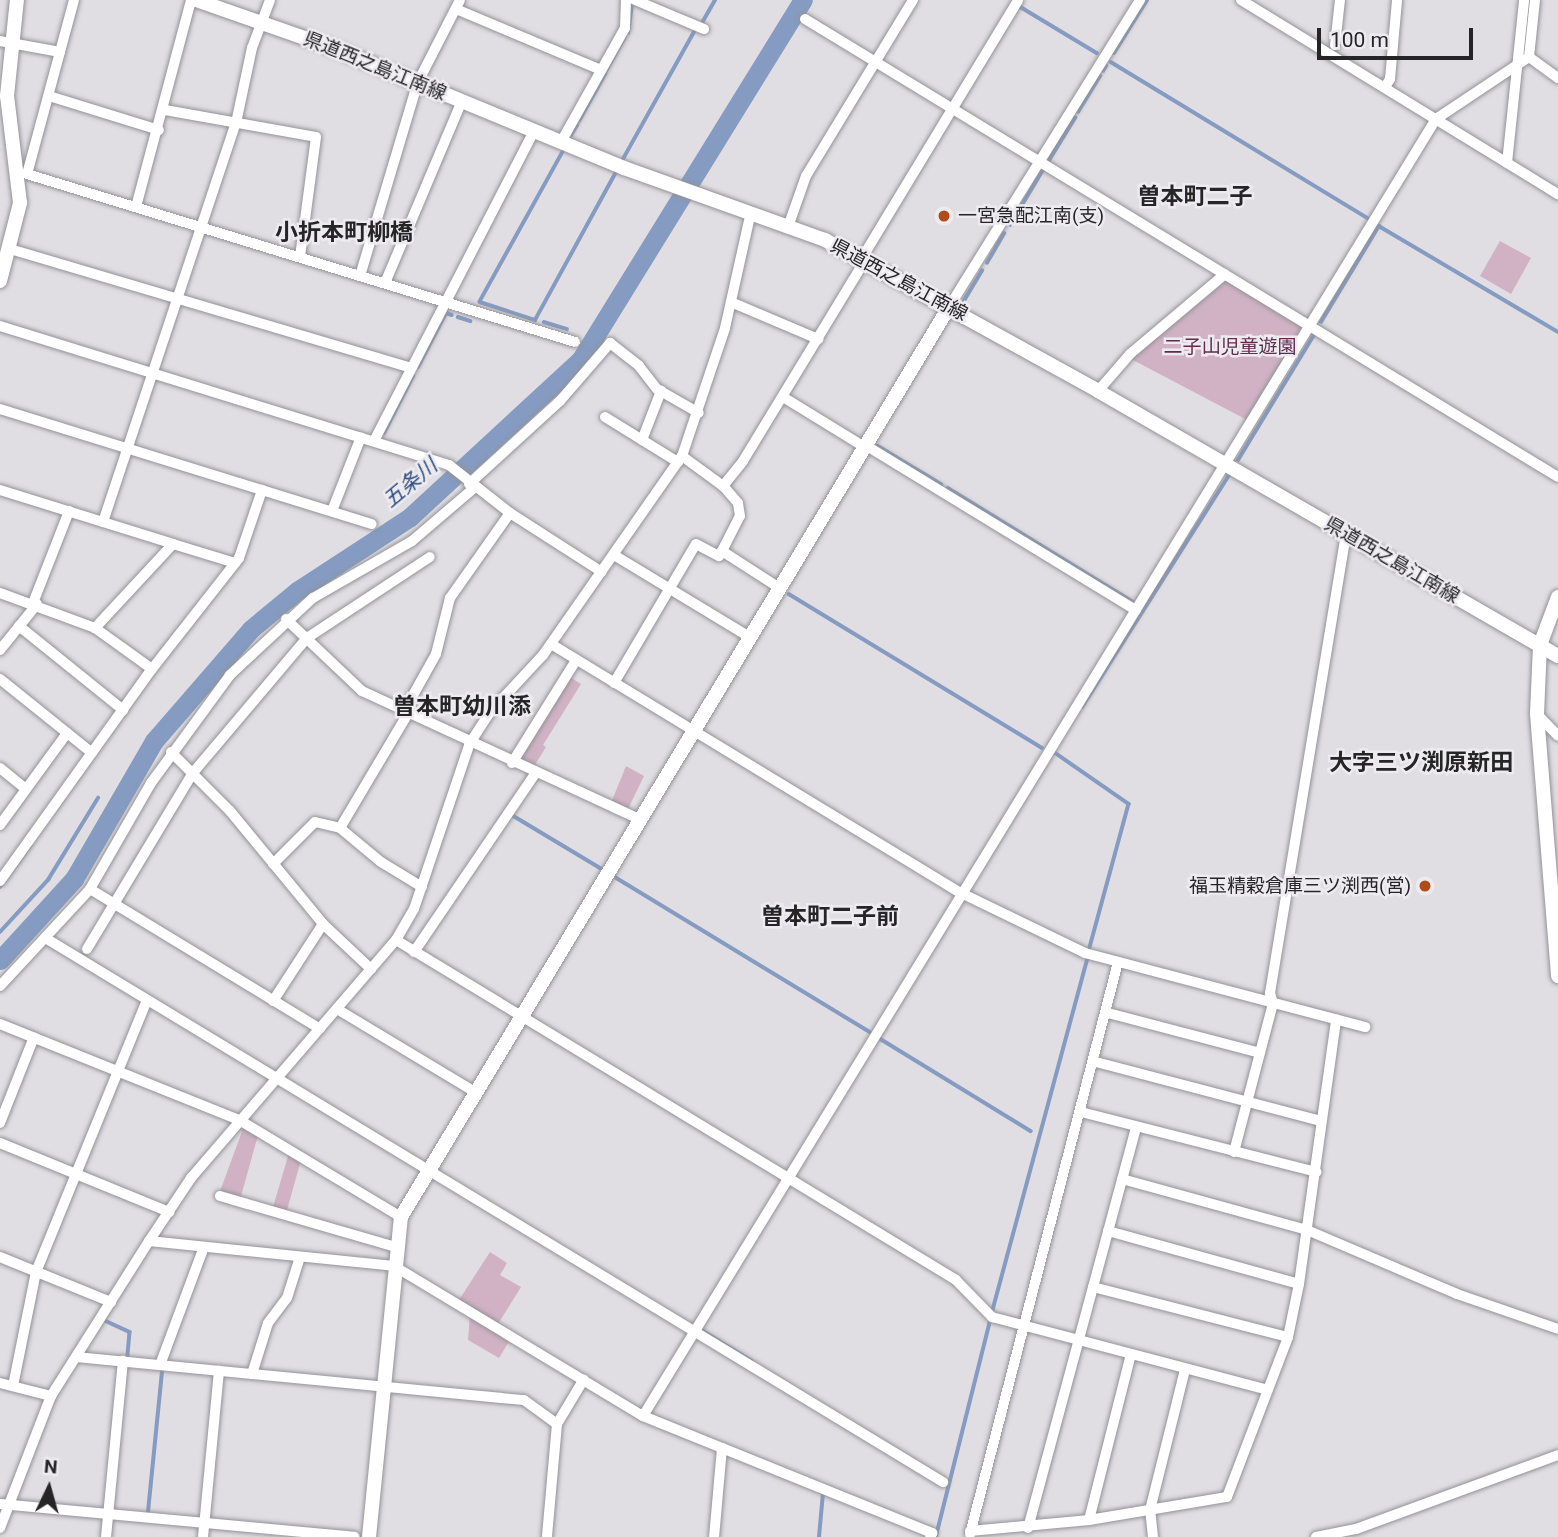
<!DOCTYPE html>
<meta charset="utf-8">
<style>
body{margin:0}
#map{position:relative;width:1558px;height:1537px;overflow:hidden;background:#e0dee3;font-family:Roboto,"Noto Sans JP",sans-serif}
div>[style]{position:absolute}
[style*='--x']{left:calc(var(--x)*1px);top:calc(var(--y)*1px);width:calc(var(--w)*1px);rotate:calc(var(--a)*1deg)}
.green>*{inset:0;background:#d0b2c4}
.stream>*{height:3.5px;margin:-1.75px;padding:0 1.75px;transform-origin:1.75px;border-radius:1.75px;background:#859bc1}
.river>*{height:19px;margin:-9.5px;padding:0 9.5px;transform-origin:9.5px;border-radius:9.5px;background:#859bc1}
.roads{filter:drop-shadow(0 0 2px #939296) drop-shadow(0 0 2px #939296)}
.street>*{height:10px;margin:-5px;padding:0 5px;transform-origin:5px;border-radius:5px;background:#fff}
.secondary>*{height:14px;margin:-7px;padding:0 7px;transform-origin:7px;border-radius:7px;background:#fff}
.dots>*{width:19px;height:19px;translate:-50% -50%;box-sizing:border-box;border:4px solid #edebf0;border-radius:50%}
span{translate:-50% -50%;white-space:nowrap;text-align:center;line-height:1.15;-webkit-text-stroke:5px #edebf0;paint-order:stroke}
.street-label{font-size:19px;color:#252526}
.poi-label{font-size:19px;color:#252526}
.left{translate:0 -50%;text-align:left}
.right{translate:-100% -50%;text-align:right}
.park-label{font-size:19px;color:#612b4e}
.water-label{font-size:21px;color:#304e80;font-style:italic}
.quarter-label{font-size:23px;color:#252526;font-weight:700}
.north{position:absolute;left:14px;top:1453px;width:70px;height:70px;-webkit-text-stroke:5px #edebf0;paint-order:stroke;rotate:5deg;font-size:19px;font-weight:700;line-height:28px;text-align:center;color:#252526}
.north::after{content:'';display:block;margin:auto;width:24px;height:32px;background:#252526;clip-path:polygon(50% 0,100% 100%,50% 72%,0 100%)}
.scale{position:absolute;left:1317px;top:28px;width:156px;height:32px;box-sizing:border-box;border:4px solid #252526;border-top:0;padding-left:9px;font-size:21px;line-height:24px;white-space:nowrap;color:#252526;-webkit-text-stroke:5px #edebf0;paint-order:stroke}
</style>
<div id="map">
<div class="green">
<i style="clip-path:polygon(1500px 241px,1531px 258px,1511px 294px,1480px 276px)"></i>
<i style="clip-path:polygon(1227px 280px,1303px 327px,1249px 421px,1131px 359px)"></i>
<i style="clip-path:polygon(568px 676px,581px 684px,543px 745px,546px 747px,533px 768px,516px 761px)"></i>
<i style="clip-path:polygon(626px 766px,644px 776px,627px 811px,611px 803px)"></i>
<i style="clip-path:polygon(244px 1126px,258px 1135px,240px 1200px,219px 1194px)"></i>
<i style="clip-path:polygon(289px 1153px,301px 1160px,287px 1210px,273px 1207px)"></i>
<i style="clip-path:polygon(490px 1252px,507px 1263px,500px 1275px,521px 1287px,498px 1324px,459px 1300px)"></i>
<i style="clip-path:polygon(470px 1313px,511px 1338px,499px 1358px,468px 1340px)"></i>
</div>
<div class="stream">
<i style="--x:1019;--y:6;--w:91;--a:31.1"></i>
<i style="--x:703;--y:21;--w:24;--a:-60"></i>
<i style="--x:628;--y:33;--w:27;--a:-82"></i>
<i style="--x:1114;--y:53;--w:62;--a:-58.1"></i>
<i style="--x:1111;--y:62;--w:302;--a:31.3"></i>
<i style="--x:606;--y:71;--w:39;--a:-61"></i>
<i style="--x:1103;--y:71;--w:6;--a:-59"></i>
<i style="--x:1078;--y:112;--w:42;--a:-58.6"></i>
<i style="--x:579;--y:121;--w:54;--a:-61"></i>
<i style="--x:571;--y:135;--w:12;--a:-59"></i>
<i style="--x:563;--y:152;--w:171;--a:119"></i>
<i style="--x:480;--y:302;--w:58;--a:18.1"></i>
<i style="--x:535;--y:320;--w:169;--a:-61.3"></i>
<i style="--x:623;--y:159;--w:148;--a:-60.8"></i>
<i style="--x:1048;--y:162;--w:52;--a:-58.5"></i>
<i style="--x:1010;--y:225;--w:64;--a:-59"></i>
<i style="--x:987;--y:263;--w:34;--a:-60"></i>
<i style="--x:962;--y:304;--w:39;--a:-59"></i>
<i style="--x:458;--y:317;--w:13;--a:18"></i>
<i style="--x:544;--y:322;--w:24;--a:17"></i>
<i style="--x:1321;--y:322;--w:112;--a:-58.9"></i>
<i style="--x:1379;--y:226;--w:208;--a:30.6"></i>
<i style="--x:418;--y:367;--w:61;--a:-62.6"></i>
<i style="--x:446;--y:313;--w:6;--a:18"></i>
<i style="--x:384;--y:433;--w:64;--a:-63"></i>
<i style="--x:878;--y:446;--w:74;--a:31.1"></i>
<i style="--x:1238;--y:460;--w:146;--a:-58.7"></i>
<i style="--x:948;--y:488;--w:216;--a:31.6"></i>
<i style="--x:789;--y:594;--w:296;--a:31.3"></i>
<i style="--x:1082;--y:707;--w:275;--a:-57.6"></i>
<i style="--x:1054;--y:752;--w:91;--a:34.7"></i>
<i style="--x:1129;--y:804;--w:149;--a:105.2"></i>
<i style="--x:512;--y:815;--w:105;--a:31"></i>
<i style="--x:615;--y:877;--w:298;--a:31.3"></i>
<i style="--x:0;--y:887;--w:51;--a:-53.8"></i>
<i style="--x:0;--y:932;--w:71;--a:-47.3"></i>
<i style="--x:48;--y:880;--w:96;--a:-58.6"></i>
<i style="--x:879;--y:1038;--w:178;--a:31.5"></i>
<i style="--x:992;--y:1312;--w:365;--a:-74.9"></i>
<i style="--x:106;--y:1321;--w:26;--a:25"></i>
<i style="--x:130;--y:1332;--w:24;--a:95"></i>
<i style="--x:703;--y:1331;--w:57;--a:31.5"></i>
<i style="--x:148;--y:1512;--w:142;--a:-84.3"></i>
<i style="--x:936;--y:1536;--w:222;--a:-75.9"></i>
<i style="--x:819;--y:1537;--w:44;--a:-84.8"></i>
</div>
<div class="river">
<i style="--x:0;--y:960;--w:110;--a:-47.6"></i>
<i style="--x:74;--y:879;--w:160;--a:-59.9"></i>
<i style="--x:154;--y:741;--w:148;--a:-49.1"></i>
<i style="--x:251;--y:629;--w:60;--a:-39.6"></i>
<i style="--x:297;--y:591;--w:135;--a:-33.2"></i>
<i style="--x:410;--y:517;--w:233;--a:-42.7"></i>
<i style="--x:581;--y:359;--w:422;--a:-58.3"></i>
</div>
<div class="roads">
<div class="street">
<i style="--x:74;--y:0;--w:180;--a:105.1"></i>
<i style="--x:27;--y:174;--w:573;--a:17.04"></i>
<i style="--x:635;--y:0;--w:75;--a:22.8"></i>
<i style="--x:1241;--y:0;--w:372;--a:31.5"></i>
<i style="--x:456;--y:9;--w:157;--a:22.8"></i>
<i style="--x:805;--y:19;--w:881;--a:31.31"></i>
<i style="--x:0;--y:41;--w:61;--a:10.4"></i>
<i style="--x:1335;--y:45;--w:45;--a:-83.7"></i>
<i style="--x:1529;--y:57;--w:57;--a:-84"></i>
<i style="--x:1385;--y:87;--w:9;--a:-58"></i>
<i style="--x:1390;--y:79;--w:79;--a:-84.9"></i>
<i style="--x:49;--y:96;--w:115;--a:17.2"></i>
<i style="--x:165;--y:110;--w:153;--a:10.1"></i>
<i style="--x:316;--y:137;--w:121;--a:97.6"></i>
<i style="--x:561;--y:142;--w:131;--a:-60.7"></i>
<i style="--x:625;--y:28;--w:28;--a:-88"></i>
<i style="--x:1507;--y:163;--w:164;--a:-84"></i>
<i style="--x:136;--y:207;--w:214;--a:-75.1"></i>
<i style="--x:789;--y:224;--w:51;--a:-70.5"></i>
<i style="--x:806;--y:176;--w:206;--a:-58.7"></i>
<i style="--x:10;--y:249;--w:418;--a:16.5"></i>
<i style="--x:862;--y:258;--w:301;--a:-58.8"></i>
<i style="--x:360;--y:276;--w:202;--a:-73.4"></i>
<i style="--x:418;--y:82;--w:92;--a:-62.9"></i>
<i style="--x:385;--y:283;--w:198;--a:-67.1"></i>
<i style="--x:731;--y:302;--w:95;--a:23"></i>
<i style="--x:949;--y:307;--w:362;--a:-58.1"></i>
<i style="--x:0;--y:326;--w:470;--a:17.2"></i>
<i style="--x:449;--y:465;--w:78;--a:38.2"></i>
<i style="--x:510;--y:513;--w:109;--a:32.7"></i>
<i style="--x:1098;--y:391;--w:49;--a:-49.1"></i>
<i style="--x:1130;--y:354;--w:124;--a:-40.1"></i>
<i style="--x:783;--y:397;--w:97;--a:31.6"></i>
<i style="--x:0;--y:409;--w:389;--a:17.2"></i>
<i style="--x:605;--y:417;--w:86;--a:31.7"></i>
<i style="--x:642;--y:440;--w:53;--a:-68.8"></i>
<i style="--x:374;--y:441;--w:349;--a:-62.7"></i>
<i style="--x:867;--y:446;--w:315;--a:31.4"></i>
<i style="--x:682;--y:456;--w:51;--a:36.2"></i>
<i style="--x:469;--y:484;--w:123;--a:-42.4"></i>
<i style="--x:560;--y:401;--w:77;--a:-49.2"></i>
<i style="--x:610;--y:343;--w:37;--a:38"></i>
<i style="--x:639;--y:366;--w:29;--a:52"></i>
<i style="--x:657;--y:389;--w:48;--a:29.7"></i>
<i style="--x:0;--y:490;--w:181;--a:17.3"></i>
<i style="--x:173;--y:544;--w:115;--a:132.9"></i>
<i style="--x:332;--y:511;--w:79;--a:-68.6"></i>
<i style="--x:103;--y:522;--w:421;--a:-71.6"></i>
<i style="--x:236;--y:123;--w:77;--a:-78"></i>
<i style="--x:252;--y:48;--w:51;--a:-69.4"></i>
<i style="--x:173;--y:544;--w:65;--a:17"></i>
<i style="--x:722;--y:551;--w:70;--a:32.8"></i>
<i style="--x:614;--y:555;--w:160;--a:31.2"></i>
<i style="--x:0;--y:593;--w:101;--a:20.2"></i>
<i style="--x:95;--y:628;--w:70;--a:35.7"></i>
<i style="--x:33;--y:603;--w:99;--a:-68.6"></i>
<i style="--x:286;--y:619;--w:105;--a:43.5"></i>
<i style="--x:362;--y:691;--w:307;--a:24.8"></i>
<i style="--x:19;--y:626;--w:134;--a:38.9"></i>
<i style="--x:551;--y:644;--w:480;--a:31.3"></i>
<i style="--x:961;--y:893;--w:138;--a:25.8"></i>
<i style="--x:1085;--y:953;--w:290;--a:14.8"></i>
<i style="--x:0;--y:650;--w:59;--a:-51.2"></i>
<i style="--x:0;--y:679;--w:118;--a:38.8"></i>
<i style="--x:614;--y:683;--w:161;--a:-59.5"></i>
<i style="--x:696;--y:544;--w:26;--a:28"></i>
<i style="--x:719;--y:556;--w:6;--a:-59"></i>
<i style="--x:722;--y:551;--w:39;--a:-63"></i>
<i style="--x:740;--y:516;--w:13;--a:-99"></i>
<i style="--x:738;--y:503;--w:23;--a:-131"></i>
<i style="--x:723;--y:486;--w:32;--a:-51"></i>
<i style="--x:743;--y:461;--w:235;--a:-58.7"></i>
<i style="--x:1537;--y:714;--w:30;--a:46"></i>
<i style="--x:171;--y:752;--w:83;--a:45"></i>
<i style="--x:230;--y:811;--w:146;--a:50.5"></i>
<i style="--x:323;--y:924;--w:66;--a:43.2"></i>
<i style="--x:512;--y:763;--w:121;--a:-58.1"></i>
<i style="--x:0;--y:768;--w:33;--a:39"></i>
<i style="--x:0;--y:825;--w:114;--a:-53.9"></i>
<i style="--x:340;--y:828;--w:131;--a:-59.3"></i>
<i style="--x:407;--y:715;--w:19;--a:-74"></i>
<i style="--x:412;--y:697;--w:49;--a:-60.8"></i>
<i style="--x:436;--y:654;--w:58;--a:-76"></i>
<i style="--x:450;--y:598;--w:104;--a:-54.8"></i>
<i style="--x:273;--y:864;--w:59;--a:-45"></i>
<i style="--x:315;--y:822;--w:26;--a:13"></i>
<i style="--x:340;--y:828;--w:53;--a:39.7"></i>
<i style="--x:381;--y:862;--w:48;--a:31.4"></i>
<i style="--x:0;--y:881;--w:261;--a:-54.4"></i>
<i style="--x:152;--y:669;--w:141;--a:-51.9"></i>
<i style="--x:239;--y:558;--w:72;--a:-71.3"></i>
<i style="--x:90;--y:889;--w:269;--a:31.3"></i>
<i style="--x:47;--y:939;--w:1048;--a:31.22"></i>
<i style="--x:396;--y:940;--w:655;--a:31.26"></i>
<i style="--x:956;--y:1280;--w:52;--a:45.8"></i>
<i style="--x:992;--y:1317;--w:285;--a:14.8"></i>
<i style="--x:87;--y:949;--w:204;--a:-59"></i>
<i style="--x:192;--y:774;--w:178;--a:-49.8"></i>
<i style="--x:307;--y:638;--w:147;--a:-33.4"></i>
<i style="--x:414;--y:952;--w:215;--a:-55.8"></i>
<i style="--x:0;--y:986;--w:132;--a:-47.1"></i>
<i style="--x:90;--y:889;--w:122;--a:-60.1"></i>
<i style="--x:151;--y:783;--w:134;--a:-53.8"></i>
<i style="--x:230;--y:675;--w:113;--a:-42.9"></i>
<i style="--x:313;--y:598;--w:114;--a:-29.9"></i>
<i style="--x:412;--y:541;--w:82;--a:-40.5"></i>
<i style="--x:273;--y:1001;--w:92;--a:-57"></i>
<i style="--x:337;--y:1009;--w:161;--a:31"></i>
<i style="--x:1108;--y:1013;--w:157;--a:14.7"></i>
<i style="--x:0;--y:1024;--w:260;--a:21.9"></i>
<i style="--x:241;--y:1121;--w:187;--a:31"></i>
<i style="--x:1096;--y:1062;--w:233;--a:14.7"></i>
<i style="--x:1081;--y:1112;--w:243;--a:14.3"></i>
<i style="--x:0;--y:1123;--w:92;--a:-68.4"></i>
<i style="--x:0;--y:1143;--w:183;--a:22.2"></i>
<i style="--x:1234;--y:1152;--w:154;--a:-75.3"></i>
<i style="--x:1273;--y:1003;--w:10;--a:-107"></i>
<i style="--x:1270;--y:993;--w:466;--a:-80.6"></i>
<i style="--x:1122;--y:1179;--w:192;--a:15.4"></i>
<i style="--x:1307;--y:1230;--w:163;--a:23.1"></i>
<i style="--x:1457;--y:1294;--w:107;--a:19.1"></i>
<i style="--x:220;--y:1196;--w:183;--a:16.2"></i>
<i style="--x:1108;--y:1231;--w:198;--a:15.5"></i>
<i style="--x:149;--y:1241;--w:246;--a:5.8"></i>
<i style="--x:394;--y:1266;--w:291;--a:31.1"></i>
<i style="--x:643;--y:1416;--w:85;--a:22.1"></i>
<i style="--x:722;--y:1448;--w:89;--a:95.1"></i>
<i style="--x:0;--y:1257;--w:120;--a:22.1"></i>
<i style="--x:1093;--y:1287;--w:201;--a:14.4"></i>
<i style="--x:76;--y:1357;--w:450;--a:5.5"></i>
<i style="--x:524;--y:1400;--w:41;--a:36"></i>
<i style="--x:557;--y:1424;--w:113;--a:95.1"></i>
<i style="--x:160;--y:1365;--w:126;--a:-69.6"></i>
<i style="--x:252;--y:1374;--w:53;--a:-72.6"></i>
<i style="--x:268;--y:1323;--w:31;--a:-53"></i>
<i style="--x:287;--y:1298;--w:43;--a:-72.4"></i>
<i style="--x:0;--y:1383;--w:53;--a:14.3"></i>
<i style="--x:13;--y:1386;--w:116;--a:-78.6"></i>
<i style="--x:36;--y:1272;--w:294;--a:-67.8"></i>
<i style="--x:643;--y:1416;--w:1520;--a:-58.56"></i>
<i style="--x:1436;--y:119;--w:112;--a:-33.7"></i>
<i style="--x:1529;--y:57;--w:36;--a:36"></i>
<i style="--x:557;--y:1424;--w:52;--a:-59"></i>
<i style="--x:722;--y:1448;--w:227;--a:22"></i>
<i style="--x:932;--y:1533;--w:4;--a:117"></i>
<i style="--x:0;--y:1504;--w:356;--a:5.3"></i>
<i style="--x:1089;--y:1520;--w:171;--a:-75.8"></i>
<i style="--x:0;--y:1528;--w:142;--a:-68.9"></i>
<i style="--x:51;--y:1396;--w:183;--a:-57.7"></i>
<i style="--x:149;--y:1241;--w:76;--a:-56.3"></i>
<i style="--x:191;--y:1178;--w:314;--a:-49.3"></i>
<i style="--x:396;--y:940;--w:36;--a:-60"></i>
<i style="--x:414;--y:909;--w:175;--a:-71.4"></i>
<i style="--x:470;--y:743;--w:38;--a:-57"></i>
<i style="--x:491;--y:711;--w:76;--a:-47.1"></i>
<i style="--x:543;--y:655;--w:243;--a:-55.1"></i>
<i style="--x:682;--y:456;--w:135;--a:-71.4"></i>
<i style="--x:725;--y:328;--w:119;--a:-77.4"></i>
<i style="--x:1028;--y:1528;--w:415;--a:-74.9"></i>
<i style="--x:970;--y:1531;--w:120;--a:-5.3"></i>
<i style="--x:1089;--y:1520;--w:140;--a:-9.5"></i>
<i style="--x:1227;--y:1497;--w:171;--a:-69.1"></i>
<i style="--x:1288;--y:1337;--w:54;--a:-78.3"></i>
<i style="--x:1299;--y:1284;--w:267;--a:-82"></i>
<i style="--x:970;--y:1534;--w:591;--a:-75.49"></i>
<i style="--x:106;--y:1537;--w:177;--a:-84.5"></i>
<i style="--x:203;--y:1537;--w:167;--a:-84.5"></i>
<i style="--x:1153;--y:1537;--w:27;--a:-96"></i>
<i style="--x:1150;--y:1510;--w:144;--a:-76"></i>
<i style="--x:1316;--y:1537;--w:41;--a:-11.3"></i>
<i style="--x:1356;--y:1529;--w:215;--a:-20.1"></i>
</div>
<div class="secondary">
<i style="--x:196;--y:0;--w:145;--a:19.3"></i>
<i style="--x:333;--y:48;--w:315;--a:22.4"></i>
<i style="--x:624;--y:168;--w:214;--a:19.7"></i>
<i style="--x:825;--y:240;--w:312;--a:28.9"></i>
<i style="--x:1098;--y:391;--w:531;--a:29.95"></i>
<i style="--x:0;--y:281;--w:81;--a:-75.6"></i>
<i style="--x:20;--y:203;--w:108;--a:-96.9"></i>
<i style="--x:7;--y:96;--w:97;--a:-84.1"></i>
<i style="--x:1558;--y:597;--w:51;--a:110.6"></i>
<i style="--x:1540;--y:645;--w:69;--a:92.5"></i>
<i style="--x:1537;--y:714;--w:263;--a:85.4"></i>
<i style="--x:369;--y:1537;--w:322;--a:-84.3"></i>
<i style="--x:401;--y:1217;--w:1062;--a:-58.94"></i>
</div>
</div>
<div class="dots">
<i style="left:944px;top:216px;background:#b04c1a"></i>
<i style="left:1425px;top:886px;background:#b04c1a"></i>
</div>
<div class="street-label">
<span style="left:375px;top:66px;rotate:22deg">県道西之島江南線</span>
<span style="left:899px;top:280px;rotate:28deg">県道西之島江南線</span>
<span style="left:1392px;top:560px;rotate:30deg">県道西之島江南線</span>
</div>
<div class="poi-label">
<span class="left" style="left:958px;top:216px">一宮急配江南(支)</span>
<span class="right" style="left:1411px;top:886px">福玉精穀倉庫三ツ渕西(営)</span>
</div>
<div class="park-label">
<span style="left:1230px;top:347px">二子山児童遊園</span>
</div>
<div class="water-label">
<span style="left:410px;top:483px;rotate:-40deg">五条川</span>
</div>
<div class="quarter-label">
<span style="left:1195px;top:197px">曽本町二子</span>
<span style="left:344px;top:233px">小折本町柳橋</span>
<span style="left:462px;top:707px">曽本町幼川添</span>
<span style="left:1421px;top:763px">大字三ツ渕原新田</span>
<span style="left:830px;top:917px">曽本町二子前</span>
</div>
<div class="north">N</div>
<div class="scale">100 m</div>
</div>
